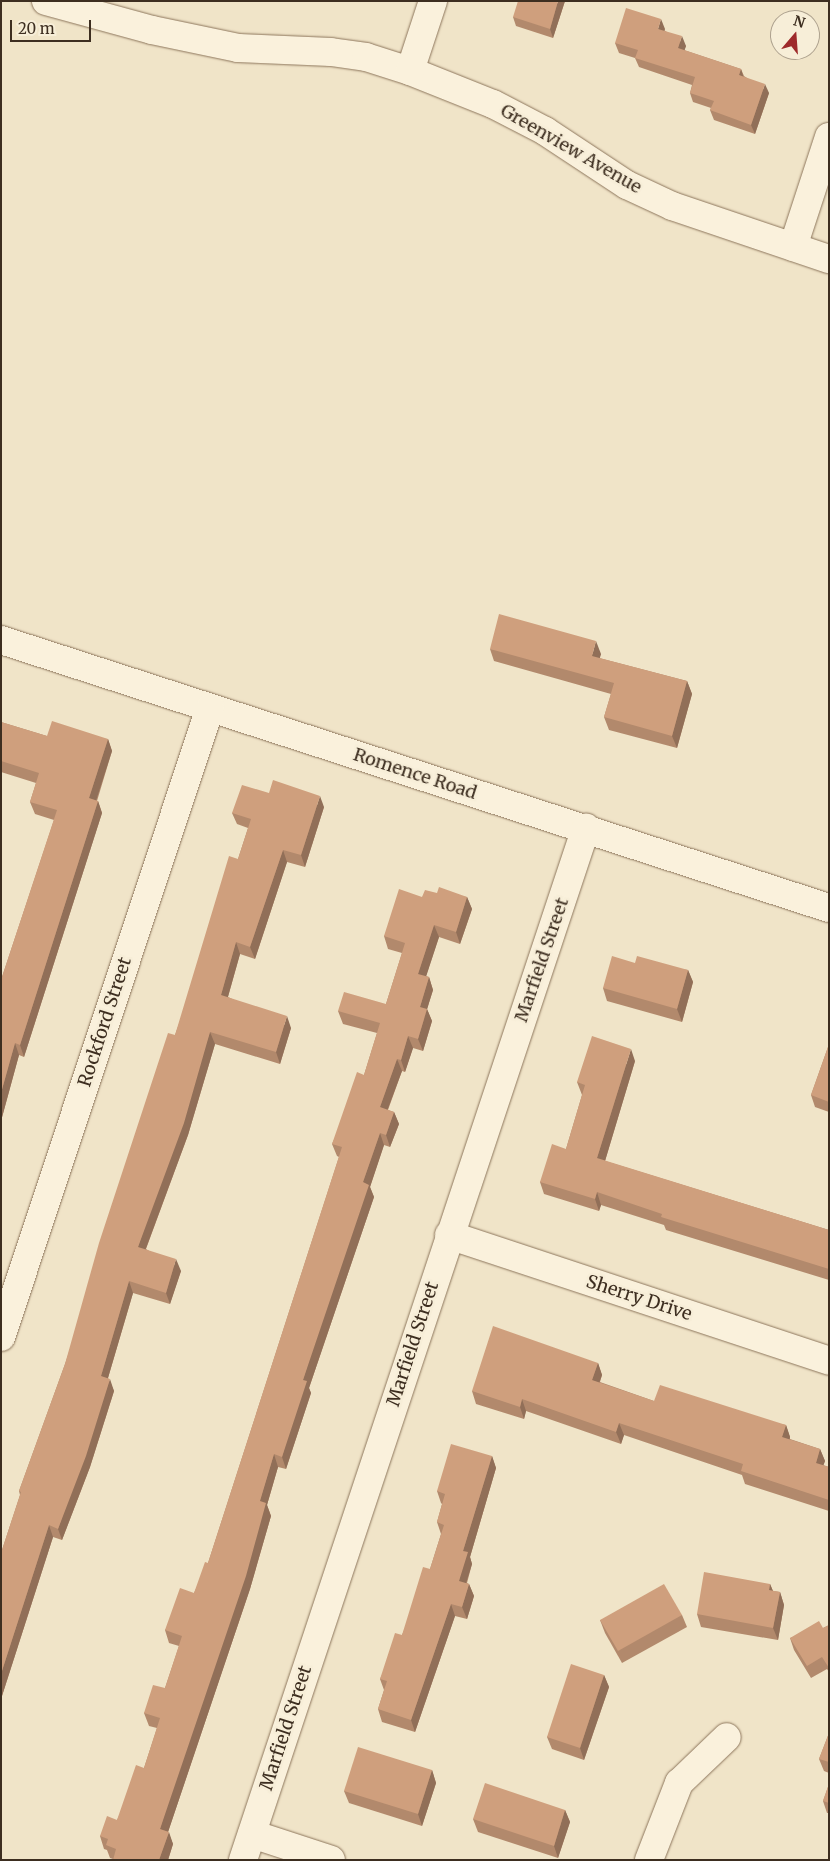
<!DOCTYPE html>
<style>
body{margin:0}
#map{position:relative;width:830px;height:1861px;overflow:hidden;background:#f0e4c8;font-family:Merriweather,serif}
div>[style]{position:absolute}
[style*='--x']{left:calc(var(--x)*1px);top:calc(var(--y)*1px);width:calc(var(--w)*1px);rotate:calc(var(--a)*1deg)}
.roads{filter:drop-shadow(0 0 1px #8d765c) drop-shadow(0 0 1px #8d765c)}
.minor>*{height:28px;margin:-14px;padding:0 14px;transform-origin:14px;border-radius:14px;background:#faf1dc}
.wall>*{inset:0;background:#b2896c}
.shaded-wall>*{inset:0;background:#916f58}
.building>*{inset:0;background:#cf9f7d}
span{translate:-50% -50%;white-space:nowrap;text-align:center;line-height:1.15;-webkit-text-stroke:5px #f7eed8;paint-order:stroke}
.street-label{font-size:18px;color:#3d2e20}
.frame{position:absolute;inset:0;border:2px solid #3d2e20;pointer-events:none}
.north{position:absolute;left:770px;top:10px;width:50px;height:50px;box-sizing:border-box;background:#f7eed8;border:1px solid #ada18e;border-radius:50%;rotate:18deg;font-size:14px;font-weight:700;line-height:20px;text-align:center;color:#3d2e20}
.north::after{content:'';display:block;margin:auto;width:18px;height:22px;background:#9e2a2b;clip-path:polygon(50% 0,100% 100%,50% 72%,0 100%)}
.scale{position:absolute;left:10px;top:20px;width:81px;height:22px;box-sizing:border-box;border:2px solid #3d2e20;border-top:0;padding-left:6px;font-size:15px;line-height:18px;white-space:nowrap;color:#3d2e20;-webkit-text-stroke:4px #f7eed8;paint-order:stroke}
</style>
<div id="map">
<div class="roads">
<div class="minor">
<i style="--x:46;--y:1;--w:110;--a:15.3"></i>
<i style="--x:152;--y:30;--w:88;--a:11.8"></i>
<i style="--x:238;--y:48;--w:93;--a:2.5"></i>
<i style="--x:331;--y:52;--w:35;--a:8"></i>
<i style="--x:366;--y:57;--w:46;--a:17.7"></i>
<i style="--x:410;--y:71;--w:89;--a:21.7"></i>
<i style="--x:493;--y:104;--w:59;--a:27.4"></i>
<i style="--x:545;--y:131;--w:98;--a:33.4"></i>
<i style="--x:627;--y:185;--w:50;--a:25"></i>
<i style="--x:672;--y:206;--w:166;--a:18.7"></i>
<i style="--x:410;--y:71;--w:74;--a:-71.8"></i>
<i style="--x:793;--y:247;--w:116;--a:-71.9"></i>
<i style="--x:1;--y:640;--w:870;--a:17.94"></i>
<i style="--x:449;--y:1235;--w:400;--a:18.3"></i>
<i style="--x:1;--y:1337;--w:663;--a:-71.62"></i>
<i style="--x:252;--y:1834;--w:83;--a:18.2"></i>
<i style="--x:243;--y:1860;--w:1088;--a:-71.62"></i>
<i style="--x:649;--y:1860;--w:83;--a:-68.7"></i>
<i style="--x:679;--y:1783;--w:66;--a:-43.8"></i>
</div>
</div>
<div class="wall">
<i style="clip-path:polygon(565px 1px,553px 38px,516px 26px,513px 17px)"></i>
<i style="clip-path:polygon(665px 29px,664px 30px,686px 46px,684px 50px,741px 69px,744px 76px,769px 93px,755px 134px,714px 120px,710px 110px,711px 108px,693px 102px,690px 93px,692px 85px,639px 67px,635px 58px,619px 53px,615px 43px)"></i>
<i style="clip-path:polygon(490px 649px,601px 654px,599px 658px,687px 681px,692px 694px,677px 748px,609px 730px,604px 717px,611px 694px,494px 661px)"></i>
<i style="clip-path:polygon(1px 722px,47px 736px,108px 739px,112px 751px,97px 801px,98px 801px,102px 813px,24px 1057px,19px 1055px,1px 1121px,1px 980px,54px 820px,35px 814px,30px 802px,36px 783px,1px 772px)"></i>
<i style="clip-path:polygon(269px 793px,324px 807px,305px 867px,287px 862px,255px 959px,240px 954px,228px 997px,291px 1028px,280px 1064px,215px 1044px,188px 1135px,146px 1249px,181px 1271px,170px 1304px,133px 1293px,108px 1378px,114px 1391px,90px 1467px,62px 1540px,53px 1537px,1px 1699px,1px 1553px,20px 1495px,19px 1491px,65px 1364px,175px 1035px,238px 859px,248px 828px,237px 824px,232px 813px)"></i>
<i style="clip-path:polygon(437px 893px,467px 897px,472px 909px,460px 944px,439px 937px,426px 976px,429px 977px,433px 990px,427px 1009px,432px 1021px,423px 1051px,413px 1048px,405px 1072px,402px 1071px,388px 1110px,394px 1112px,399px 1124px,390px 1147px,384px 1145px,370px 1187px,374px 1197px,309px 1388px,311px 1393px,286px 1469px,278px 1467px,267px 1505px,271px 1516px,250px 1589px,168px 1832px,173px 1844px,168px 1860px,113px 1860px,113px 1859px,110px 1858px,107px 1850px,104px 1849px,100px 1836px,117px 1820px,144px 1768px,157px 1728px,149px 1726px,144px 1713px,165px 1688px,179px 1646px,169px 1643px,165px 1630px,194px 1593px,208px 1563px,339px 1157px,337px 1156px,332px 1144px,364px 1075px,377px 1033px,343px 1024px,338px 1011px,386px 1004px,402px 953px,388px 949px,384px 936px,422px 897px)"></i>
<i style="clip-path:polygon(635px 963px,688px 970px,693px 982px,682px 1022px,607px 1001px,603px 988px)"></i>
<i style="clip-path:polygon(828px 1047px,829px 1112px,815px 1107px,811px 1095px)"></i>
<i style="clip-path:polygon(635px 1061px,605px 1161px,829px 1230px,829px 1280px,666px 1230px,664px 1225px,601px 1205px,599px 1211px,544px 1194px,540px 1182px,566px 1149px,582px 1095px,577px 1082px)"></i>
<i style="clip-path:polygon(598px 1363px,602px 1375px,600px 1382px,654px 1401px,786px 1425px,790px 1437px,790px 1439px,820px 1449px,825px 1461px,823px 1465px,829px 1467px,829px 1511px,745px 1484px,742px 1475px,624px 1435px,621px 1444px,526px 1411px,524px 1419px,476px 1404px,472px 1391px)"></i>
<i style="clip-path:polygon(492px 1456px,496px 1468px,470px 1557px,472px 1564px,467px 1583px,469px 1584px,474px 1596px,467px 1619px,455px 1616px,415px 1732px,382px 1722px,378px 1709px,384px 1690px,380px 1679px,402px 1635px,430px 1569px,441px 1534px,437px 1522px,442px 1504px,441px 1503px,437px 1491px)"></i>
<i style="clip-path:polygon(770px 1584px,773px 1591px,780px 1592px,784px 1605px,778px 1640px,701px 1627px,697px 1614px)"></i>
<i style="clip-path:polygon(682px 1615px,687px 1627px,622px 1663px,605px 1633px,600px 1620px)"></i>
<i style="clip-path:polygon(829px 1625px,829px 1672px,827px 1669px,811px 1678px,794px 1650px,790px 1638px,823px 1628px)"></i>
<i style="clip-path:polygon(604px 1675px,609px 1687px,584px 1760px,552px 1749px,547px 1737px)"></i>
<i style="clip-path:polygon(829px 1733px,829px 1773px,824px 1771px,819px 1759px)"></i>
<i style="clip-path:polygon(432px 1770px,436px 1783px,422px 1826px,349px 1803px,344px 1791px)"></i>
<i style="clip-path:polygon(829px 1784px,829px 1813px,827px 1813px,823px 1801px)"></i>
<i style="clip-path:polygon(565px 1810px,570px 1822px,558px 1858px,478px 1832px,473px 1819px)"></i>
</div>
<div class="shaded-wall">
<i style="clip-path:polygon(558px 1px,565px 1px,553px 38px,550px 29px)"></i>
<i style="clip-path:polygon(661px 19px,665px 29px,662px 38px,658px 29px)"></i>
<i style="clip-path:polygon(682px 36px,686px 46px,682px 58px,678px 48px)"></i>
<i style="clip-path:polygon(741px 69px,744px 79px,739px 75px)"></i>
<i style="clip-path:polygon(765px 84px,769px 93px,755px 134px,751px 125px)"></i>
<i style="clip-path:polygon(596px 641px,601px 654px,597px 668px,592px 656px)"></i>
<i style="clip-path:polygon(687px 681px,692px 694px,677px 748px,672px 736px)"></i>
<i style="clip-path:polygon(108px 739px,112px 751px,93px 810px,89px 798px)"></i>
<i style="clip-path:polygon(320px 796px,324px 807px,305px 867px,301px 855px)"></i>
<i style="clip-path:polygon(98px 801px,102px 813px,24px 1057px,20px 1045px)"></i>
<i style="clip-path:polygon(283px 850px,287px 862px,255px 959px,250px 947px)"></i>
<i style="clip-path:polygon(467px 897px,472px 909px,460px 944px,456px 932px)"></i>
<i style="clip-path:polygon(434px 925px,439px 937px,423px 986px,418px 974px)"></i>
<i style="clip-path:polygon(236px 942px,240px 954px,225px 1007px,221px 995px)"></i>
<i style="clip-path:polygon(688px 970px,693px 982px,682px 1022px,677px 1009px)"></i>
<i style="clip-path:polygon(429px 977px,433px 990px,424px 1019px,420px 1007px)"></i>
<i style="clip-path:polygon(427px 1009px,432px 1021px,423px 1051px,418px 1039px)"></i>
<i style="clip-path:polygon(287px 1016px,291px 1028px,280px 1064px,276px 1052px)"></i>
<i style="clip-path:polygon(210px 1032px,215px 1044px,188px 1135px,142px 1259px,138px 1247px)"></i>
<i style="clip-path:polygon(408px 1036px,413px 1048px,405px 1072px,401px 1060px)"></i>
<i style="clip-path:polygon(15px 1043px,19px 1055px,1px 1121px,1px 1093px)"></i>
<i style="clip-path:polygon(631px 1049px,635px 1061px,602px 1171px,597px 1158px)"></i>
<i style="clip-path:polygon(397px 1059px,402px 1071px,384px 1119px,380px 1107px)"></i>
<i style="clip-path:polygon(394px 1112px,399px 1124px,390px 1147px,386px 1135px)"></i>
<i style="clip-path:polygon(380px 1133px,384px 1145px,370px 1187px,374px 1197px,309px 1388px,311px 1393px,286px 1469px,282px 1457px,303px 1380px,363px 1182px)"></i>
<i style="clip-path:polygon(597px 1192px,601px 1205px,599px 1211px,595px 1199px)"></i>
<i style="clip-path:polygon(176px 1259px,181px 1271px,170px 1304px,166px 1293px)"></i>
<i style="clip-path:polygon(129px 1281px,133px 1293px,105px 1388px,101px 1376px)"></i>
<i style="clip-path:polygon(598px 1363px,602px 1375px,596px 1392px,592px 1380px)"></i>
<i style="clip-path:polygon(110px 1379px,114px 1391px,90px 1467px,62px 1540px,58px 1529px)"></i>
<i style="clip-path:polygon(522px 1399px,526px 1411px,524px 1419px,520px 1407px)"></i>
<i style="clip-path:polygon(619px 1423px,624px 1435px,621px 1444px,616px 1432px)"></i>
<i style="clip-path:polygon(786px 1425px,790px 1437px,787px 1449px,782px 1437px)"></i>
<i style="clip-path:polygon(820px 1449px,825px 1461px,820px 1475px,816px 1463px)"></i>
<i style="clip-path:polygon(274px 1454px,278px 1467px,267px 1505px,271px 1516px,250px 1589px,165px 1841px,160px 1829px)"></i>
<i style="clip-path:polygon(492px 1456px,496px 1468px,470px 1557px,472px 1564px,463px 1593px,459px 1581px,463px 1551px)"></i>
<i style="clip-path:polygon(49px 1525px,53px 1537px,1px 1699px,1px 1674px)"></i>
<i style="clip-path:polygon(469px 1584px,474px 1596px,467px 1619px,462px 1607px)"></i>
<i style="clip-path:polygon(770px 1584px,775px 1596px,769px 1590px)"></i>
<i style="clip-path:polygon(780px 1592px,784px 1605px,778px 1640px,773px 1628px)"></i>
<i style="clip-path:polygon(451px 1604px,455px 1616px,415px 1732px,411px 1720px)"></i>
<i style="clip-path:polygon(604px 1675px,609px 1687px,584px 1760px,580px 1748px)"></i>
<i style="clip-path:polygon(432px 1770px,436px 1783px,422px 1826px,418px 1814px)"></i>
<i style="clip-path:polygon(565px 1810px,570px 1822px,558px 1858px,554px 1846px)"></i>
<i style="clip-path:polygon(169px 1832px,173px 1844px,168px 1860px,159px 1860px)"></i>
</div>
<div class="building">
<i style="clip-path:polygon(518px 1px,558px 1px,550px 29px,513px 17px)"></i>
<i style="clip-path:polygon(626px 8px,661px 19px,658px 29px,682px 36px,678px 48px,741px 69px,739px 75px,765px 84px,751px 125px,710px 110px,714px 101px,690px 93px,695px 77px,635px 58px,638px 50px,615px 43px)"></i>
<i style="clip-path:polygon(499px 614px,596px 641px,592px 656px,687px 681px,672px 736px,604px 717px,614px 683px,490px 649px)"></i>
<i style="clip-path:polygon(52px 721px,108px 739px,89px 798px,98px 801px,20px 1045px,15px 1043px,1px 1093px,1px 980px,57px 810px,30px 802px,39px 773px,1px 761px,1px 722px,47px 736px)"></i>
<i style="clip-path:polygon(273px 780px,320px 796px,301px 855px,283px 850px,250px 947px,236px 942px,221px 995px,287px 1016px,276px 1052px,210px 1032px,184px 1123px,138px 1247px,176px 1259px,166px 1293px,129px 1281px,101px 1376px,110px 1379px,86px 1456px,58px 1529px,49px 1525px,1px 1674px,1px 1553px,21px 1492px,19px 1491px,65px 1364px,99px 1243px,168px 1033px,175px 1035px,229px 856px,238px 859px,251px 819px,232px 813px,242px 785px,269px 793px)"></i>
<i style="clip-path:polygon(439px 887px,467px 897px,456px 932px,434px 925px,418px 974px,429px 977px,420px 1007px,427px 1009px,418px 1039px,408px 1036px,401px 1060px,397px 1059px,380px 1107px,394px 1112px,386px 1135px,380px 1133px,363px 1182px,369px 1185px,303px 1380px,307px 1381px,282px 1457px,274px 1454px,260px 1501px,266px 1503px,246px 1576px,160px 1829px,169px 1832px,159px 1860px,113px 1860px,116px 1849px,106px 1845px,108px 1839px,100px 1836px,107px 1816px,117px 1820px,136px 1765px,144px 1768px,160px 1718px,144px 1713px,153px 1685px,165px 1688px,182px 1636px,165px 1630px,180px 1588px,194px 1593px,205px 1562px,208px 1563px,342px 1147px,332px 1144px,357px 1072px,364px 1075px,380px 1023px,338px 1011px,344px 992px,386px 1004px,405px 943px,384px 936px,399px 889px,422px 897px,425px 890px,437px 893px)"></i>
<i style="clip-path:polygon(612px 956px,635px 963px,637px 956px,688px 970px,677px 1009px,603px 988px)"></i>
<i style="clip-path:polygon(592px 1036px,631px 1049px,597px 1158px,829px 1230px,829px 1269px,661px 1217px,662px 1214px,597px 1192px,595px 1199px,540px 1182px,552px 1144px,566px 1149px,585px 1085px,577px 1082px)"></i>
<i style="clip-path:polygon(828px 1047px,829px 1047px,829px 1102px,811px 1095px)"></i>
<i style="clip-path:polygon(493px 1326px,598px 1363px,592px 1380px,654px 1401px,660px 1385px,786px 1425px,782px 1437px,820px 1449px,816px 1463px,829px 1467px,829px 1500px,741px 1471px,743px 1464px,619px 1423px,616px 1432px,522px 1399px,520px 1407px,472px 1391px)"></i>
<i style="clip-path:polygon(451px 1444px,492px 1456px,463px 1551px,468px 1552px,459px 1581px,469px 1584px,462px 1607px,451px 1604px,411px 1720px,378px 1709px,387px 1681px,380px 1679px,395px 1633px,402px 1635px,423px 1567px,430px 1569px,444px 1525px,437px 1522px,445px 1494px,437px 1491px)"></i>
<i style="clip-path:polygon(704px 1572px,770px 1584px,769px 1590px,780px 1592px,773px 1628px,697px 1614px)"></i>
<i style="clip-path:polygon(664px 1584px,682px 1615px,618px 1651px,600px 1620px)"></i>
<i style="clip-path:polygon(819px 1621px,823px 1628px,829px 1625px,829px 1668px,822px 1657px,807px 1666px,790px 1638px)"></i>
<i style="clip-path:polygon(571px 1664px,604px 1675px,580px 1748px,547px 1737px)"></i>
<i style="clip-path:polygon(829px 1733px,829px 1762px,819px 1759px)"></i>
<i style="clip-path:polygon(358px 1747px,432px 1770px,418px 1814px,344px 1791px)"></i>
<i style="clip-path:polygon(485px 1783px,565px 1810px,554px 1846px,473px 1819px)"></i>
<i style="clip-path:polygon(829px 1784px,829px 1803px,823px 1801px)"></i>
</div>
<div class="street-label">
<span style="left:571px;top:149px;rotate:30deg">Greenview Avenue</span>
<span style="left:415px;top:774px;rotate:18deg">Romence Road</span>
<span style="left:542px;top:960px;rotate:-71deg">Marfield Street</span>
<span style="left:105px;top:1022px;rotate:-72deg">Rockford Street</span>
<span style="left:639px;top:1298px;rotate:18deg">Sherry Drive</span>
<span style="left:413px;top:1344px;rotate:-72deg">Marfield Street</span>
<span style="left:286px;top:1728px;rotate:-72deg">Marfield Street</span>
</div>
<div class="frame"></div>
<div class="north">N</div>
<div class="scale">20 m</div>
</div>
